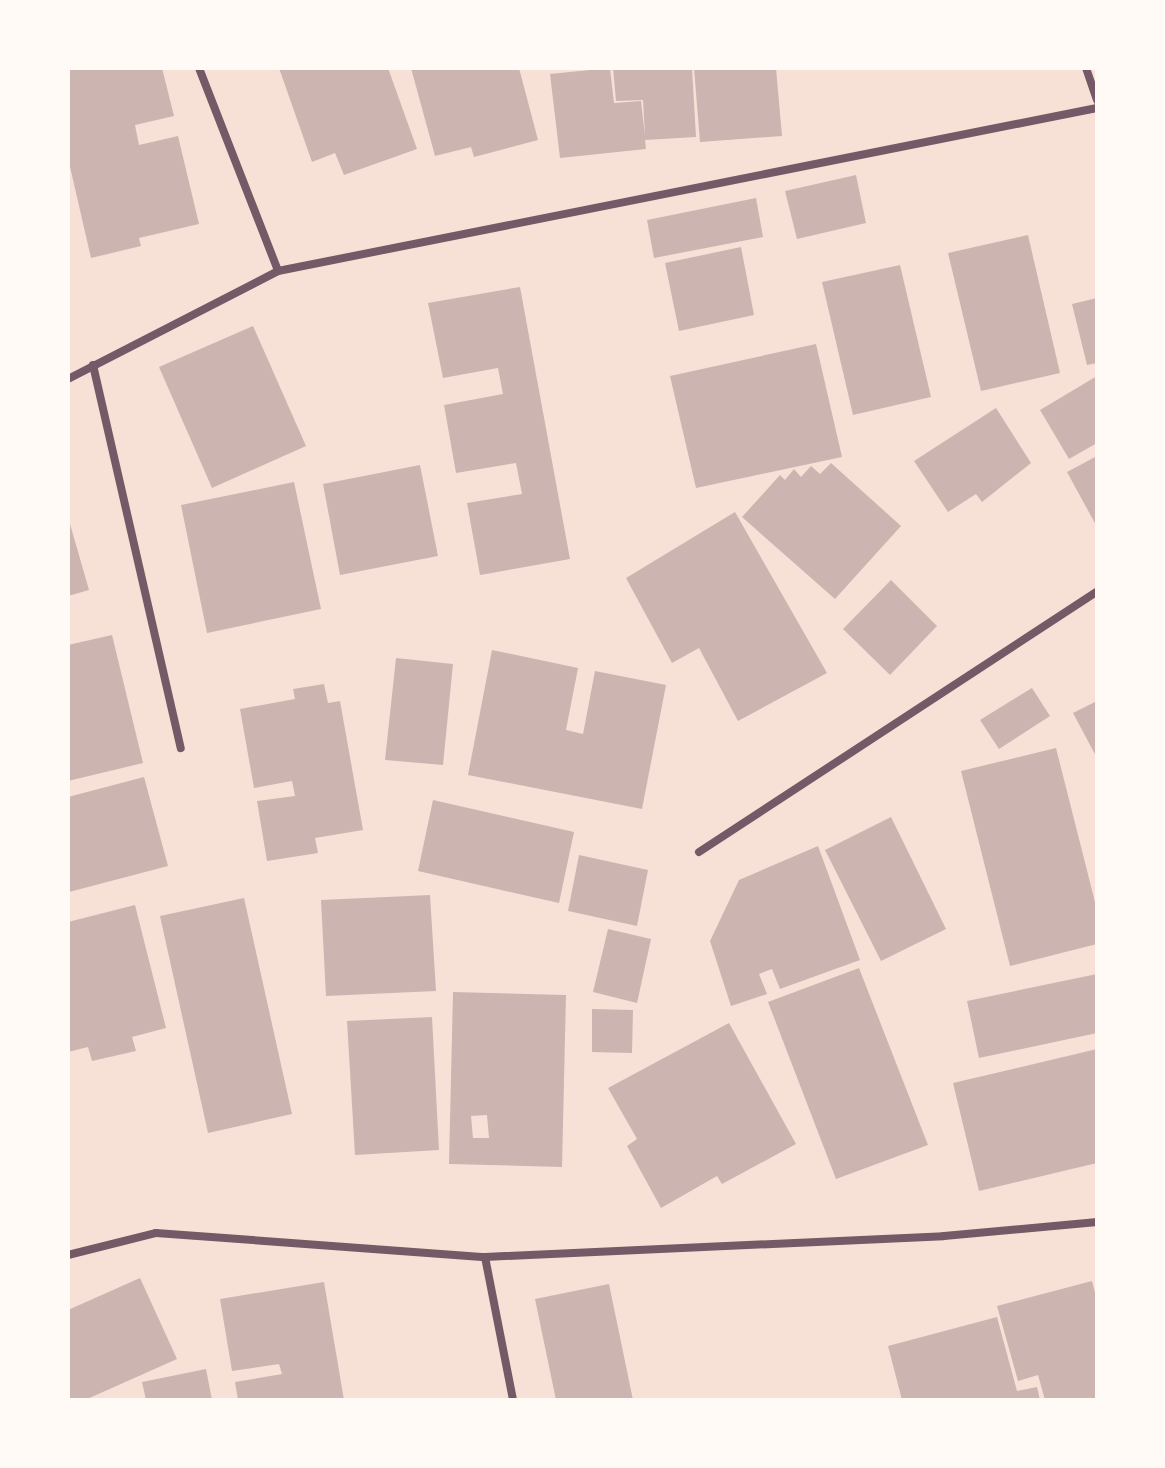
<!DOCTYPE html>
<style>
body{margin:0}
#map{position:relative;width:1165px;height:1468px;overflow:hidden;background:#f7e1d7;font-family:Inter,sans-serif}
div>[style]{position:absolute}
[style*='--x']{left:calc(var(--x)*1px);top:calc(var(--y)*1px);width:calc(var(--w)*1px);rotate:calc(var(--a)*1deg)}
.building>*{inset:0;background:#ccb4b1}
.minor>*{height:8px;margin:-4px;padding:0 4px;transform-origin:4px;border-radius:4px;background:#755966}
span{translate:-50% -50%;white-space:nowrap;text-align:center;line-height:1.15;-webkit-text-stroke:8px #fffaf5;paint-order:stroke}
.frame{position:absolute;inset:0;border:70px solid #fffaf5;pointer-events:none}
</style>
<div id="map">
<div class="building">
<i style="clip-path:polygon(68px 68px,162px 68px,174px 116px,135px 125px,139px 145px,178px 136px,199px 224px,139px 238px,141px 246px,91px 258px,68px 158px)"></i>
<i style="clip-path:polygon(279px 68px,388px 68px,417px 149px,344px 175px,335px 153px,312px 162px)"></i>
<i style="clip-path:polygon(411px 68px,519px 68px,538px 140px,474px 157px,471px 147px,435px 156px)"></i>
<i style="clip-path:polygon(610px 68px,614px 103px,641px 101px,645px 136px,643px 100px,616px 101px,613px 68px,692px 68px,696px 137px,645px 140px,646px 149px,560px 158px,550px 74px)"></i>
<i style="clip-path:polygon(694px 68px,776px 68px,782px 136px,700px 142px)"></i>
<i style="clip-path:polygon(856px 175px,866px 223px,797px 239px,785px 191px)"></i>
<i style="clip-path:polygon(756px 198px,763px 237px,654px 258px,647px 220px)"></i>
<i style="clip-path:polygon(1028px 235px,1060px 373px,981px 391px,948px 253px)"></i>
<i style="clip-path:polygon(741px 247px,754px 315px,679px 331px,665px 263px)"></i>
<i style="clip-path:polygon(900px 265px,931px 397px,853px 415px,822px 282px)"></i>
<i style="clip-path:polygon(520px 287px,570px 559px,480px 575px,467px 503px,522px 494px,516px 463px,456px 473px,444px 405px,503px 394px,498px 368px,443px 378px,428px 303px)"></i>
<i style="clip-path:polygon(1097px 298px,1097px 363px,1087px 365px,1072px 304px)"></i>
<i style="clip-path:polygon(253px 326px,306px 446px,212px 488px,159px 367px)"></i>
<i style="clip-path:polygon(816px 344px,842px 457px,696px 488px,670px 376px)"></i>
<i style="clip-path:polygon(1097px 376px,1097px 443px,1069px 459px,1040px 410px)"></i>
<i style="clip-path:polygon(996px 408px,1031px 463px,982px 502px,976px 494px,948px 512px,914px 461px)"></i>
<i style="clip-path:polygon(1097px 456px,1097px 527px,1067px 472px)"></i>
<i style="clip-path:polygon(831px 463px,901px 526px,835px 599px,742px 517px,780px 475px,785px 480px,794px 469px,801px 477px,811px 466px,820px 474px)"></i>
<i style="clip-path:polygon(420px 465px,438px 556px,340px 575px,323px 484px)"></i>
<i style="clip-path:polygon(294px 482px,321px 609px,207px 633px,181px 505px)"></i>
<i style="clip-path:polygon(735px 512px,827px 673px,738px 721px,699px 648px,672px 663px,626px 578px)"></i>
<i style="clip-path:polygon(68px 517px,89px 590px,68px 596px)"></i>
<i style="clip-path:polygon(891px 580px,937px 626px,890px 675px,843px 629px)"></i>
<i style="clip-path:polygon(112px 635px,143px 763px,68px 781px,68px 645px)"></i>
<i style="clip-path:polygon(492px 650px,578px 668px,566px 730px,583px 734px,595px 671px,666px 685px,642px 809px,468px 775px)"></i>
<i style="clip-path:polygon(396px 658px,453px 664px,443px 765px,385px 760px)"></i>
<i style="clip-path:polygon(324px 684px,328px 703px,340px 701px,363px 830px,315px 838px,318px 853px,267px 861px,257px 801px,295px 796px,292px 781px,254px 788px,240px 709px,295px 699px,293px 689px)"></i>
<i style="clip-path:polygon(1032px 688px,1050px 716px,999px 749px,980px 720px)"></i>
<i style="clip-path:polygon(1097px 701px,1097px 758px,1073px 713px)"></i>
<i style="clip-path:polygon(1056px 748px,1097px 910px,1097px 944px,1010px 966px,961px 771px)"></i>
<i style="clip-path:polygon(144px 777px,168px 866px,69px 892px,68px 797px)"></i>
<i style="clip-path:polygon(433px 800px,574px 832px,559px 903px,418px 871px)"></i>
<i style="clip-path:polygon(891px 817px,946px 929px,881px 961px,825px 850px)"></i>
<i style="clip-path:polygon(818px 846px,860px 960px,780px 989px,772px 969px,759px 974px,767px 994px,731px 1006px,710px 941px,739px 880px)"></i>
<i style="clip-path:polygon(579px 855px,648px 870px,637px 926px,568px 911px)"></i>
<i style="clip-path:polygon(430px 895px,436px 991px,326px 996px,321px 900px)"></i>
<i style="clip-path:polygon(244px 898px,292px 1114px,208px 1133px,160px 916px)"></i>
<i style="clip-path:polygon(135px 905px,166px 1028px,132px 1037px,136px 1051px,92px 1061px,88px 1047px,68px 1052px,68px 922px)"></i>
<i style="clip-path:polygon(608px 929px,651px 939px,637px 1003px,593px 992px)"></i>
<i style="clip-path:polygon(859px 968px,928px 1145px,836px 1179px,768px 1002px)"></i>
<i style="clip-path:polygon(1097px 974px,1097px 1033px,979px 1058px,967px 1001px)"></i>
<i style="clip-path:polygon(evenodd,453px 992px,566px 995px,562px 1167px,449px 1164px,453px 992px,487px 1115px,489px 1138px,473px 1138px,471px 1116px,487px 1115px)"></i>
<i style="clip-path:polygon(592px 1009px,633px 1010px,632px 1053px,592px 1052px)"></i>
<i style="clip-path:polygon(432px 1017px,439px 1150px,355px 1155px,347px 1021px)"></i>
<i style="clip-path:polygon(729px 1023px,796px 1144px,722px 1184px,717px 1176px,661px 1208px,627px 1146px,637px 1139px,608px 1088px)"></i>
<i style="clip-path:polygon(1097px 1049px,1097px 1163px,979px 1191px,953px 1083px)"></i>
<i style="clip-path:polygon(140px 1278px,177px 1359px,85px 1400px,68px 1400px,68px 1310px)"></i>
<i style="clip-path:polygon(1092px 1281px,1097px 1300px,1097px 1400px,1045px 1400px,1038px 1375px,1018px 1381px,997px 1306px)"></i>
<i style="clip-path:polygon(324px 1282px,344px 1400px,238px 1400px,235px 1382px,282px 1374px,279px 1364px,232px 1371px,220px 1299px)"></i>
<i style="clip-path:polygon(609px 1284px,633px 1400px,556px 1400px,535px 1299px)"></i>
<i style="clip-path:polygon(997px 1317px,1017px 1391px,1037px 1387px,1040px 1400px,902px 1400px,888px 1346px)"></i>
<i style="clip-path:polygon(206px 1369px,212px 1400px,146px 1400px,142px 1382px)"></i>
</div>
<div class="minor">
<i style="--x:199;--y:68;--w:218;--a:68.7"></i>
<i style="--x:1086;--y:68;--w:34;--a:71"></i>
<i style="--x:93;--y:365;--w:393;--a:77.1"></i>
<i style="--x:68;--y:379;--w:236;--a:-27.2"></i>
<i style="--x:278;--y:271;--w:835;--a:-11.26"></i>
<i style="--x:699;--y:852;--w:475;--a:-33.2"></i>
<i style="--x:68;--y:1255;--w:91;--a:-14"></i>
<i style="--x:156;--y:1233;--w:330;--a:4.2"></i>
<i style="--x:485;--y:1257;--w:459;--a:-2.6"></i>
<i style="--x:944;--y:1236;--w:154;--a:-5.2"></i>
<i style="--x:485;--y:1257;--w:146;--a:78.9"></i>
</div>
<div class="frame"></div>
</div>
